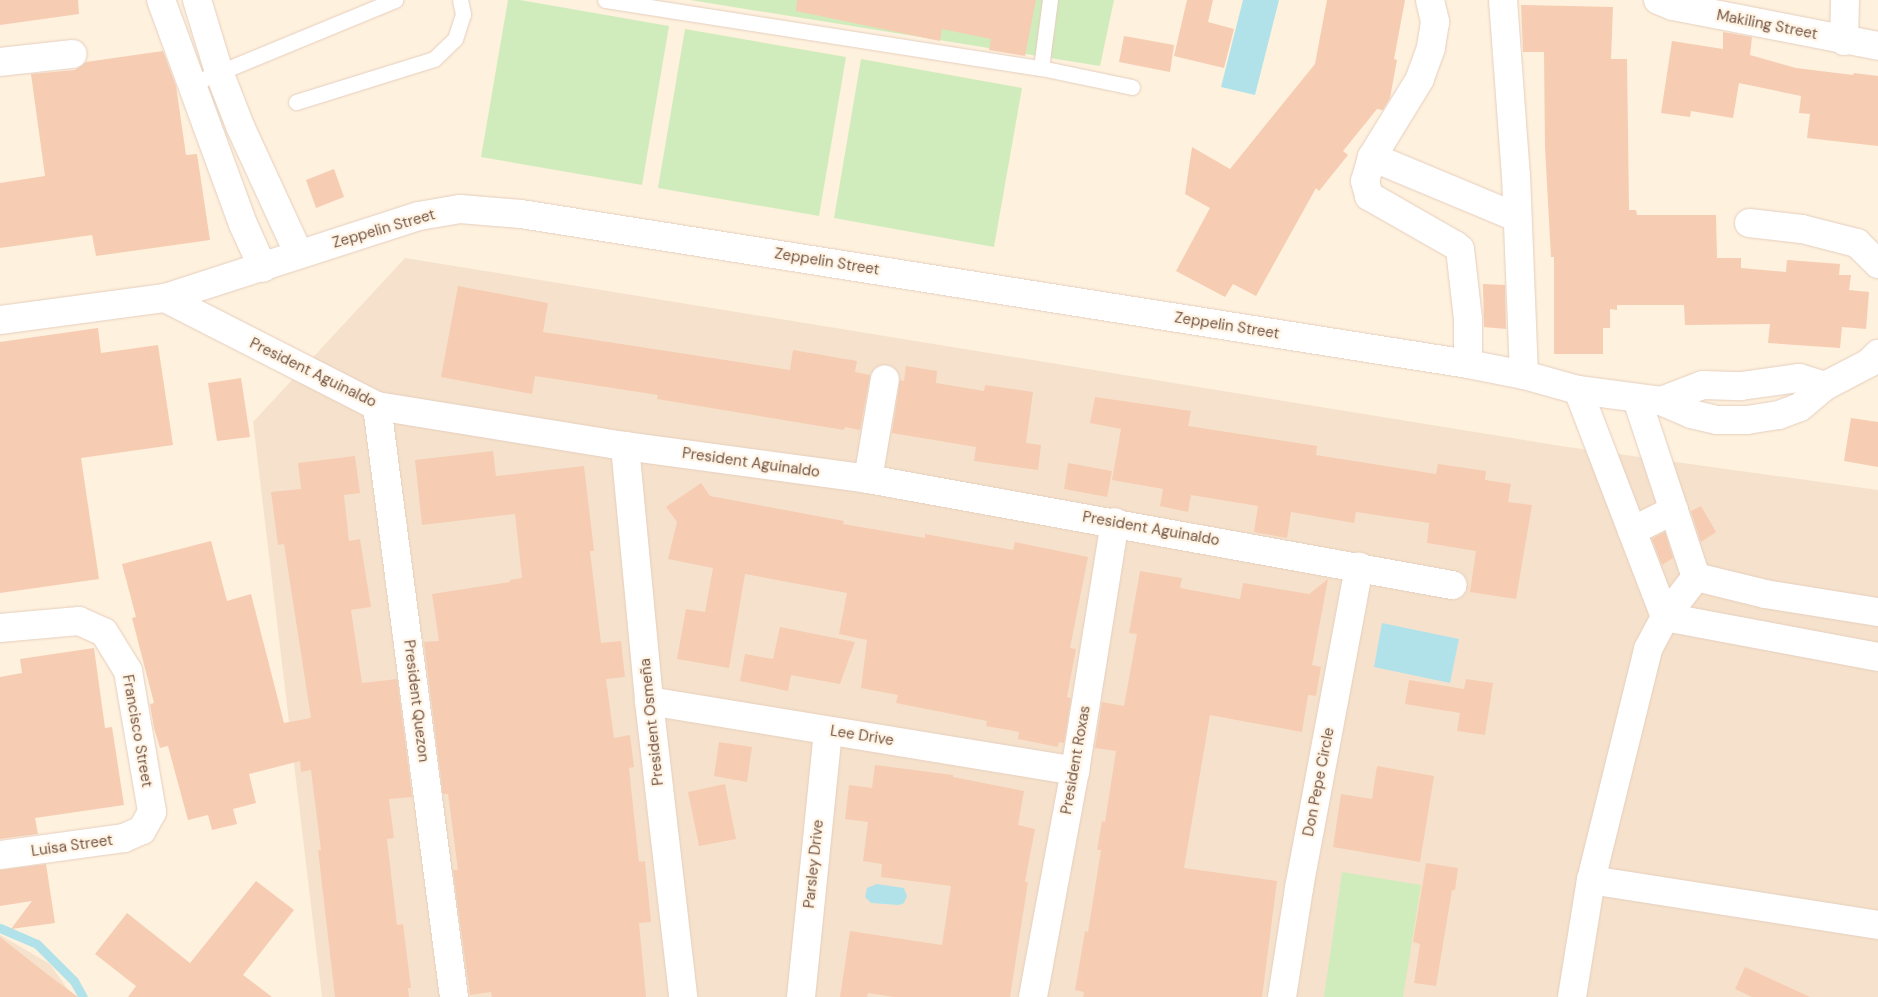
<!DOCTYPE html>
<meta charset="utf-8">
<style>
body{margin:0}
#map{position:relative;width:1878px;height:997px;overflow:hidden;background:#fef1de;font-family:"DM Sans",sans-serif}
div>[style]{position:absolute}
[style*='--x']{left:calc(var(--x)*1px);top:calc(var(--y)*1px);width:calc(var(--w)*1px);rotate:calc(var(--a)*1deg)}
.residential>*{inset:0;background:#f6e2cc}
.green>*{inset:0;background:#d1ecbc}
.water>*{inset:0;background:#b1e2e9}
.stream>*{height:9px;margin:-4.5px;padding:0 4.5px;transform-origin:4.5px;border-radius:4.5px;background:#b1e2e9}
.building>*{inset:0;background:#f6ccb3}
.roads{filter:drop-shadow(0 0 1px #e5cebd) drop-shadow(0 0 1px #e5cebd)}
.lane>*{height:15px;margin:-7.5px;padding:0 7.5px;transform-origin:7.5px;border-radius:7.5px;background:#fff}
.street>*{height:28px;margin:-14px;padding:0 14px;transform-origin:14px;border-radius:14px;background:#fff}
span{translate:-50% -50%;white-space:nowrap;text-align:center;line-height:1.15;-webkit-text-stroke:4.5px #fff5e6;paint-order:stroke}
.street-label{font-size:15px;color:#765544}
</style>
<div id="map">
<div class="residential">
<i style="clip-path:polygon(405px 258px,1561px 446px,1878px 490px,1878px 997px,322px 997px,253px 422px)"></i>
<i style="clip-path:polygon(0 935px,50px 964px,73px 997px,0 997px)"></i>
</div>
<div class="green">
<i style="clip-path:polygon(508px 0,520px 0,669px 26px,642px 185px,481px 157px)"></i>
<i style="clip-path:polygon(690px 0,1114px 0,1100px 66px)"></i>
<i style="clip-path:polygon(685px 29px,846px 57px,819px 216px,658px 188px)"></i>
<i style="clip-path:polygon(861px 59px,1022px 88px,994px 247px,834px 218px)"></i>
<i style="clip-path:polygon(1342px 872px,1421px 885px,1403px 997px,1324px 997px)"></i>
</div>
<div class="water">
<i style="clip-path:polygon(1243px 0,1279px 0,1255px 95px,1221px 87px)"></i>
<i style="clip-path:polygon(1382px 623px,1459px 639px,1450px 683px,1374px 667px)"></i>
<i style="clip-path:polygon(877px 884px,904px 888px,907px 896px,904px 903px,899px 905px,871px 903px,865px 897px,867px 888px)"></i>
</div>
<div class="stream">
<i style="--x:0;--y:928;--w:40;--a:23.4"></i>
<i style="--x:37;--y:944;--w:52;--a:45"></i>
<i style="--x:74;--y:981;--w:18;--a:61"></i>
</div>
<div class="building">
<i style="clip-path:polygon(0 0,78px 0,79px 14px,0 25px)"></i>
<i style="clip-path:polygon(797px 0,1036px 0,1025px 56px,989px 50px,991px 39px,942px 29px,940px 41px,796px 11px)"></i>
<i style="clip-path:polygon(1187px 0,1213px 0,1208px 22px,1234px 29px,1224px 68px,1174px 56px)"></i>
<i style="clip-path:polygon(1327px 0,1405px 0,1394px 59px,1397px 60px,1390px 98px,1383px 110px,1377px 109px,1343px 151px,1348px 155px,1319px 191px,1316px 188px,1256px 296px,1233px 284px,1225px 297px,1176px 271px,1210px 208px,1185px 194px,1192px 147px,1230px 169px,1315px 64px)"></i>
<i style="clip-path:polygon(1521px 5px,1613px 7px,1611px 59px,1627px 59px,1629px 210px,1636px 210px,1637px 215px,1716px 215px,1717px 258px,1741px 258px,1741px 268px,1786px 272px,1787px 260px,1840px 264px,1839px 275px,1851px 275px,1849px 290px,1869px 292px,1866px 329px,1842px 327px,1840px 348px,1768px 343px,1770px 324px,1685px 325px,1684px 305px,1617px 305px,1617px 310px,1610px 309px,1610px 328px,1603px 328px,1603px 354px,1554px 354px,1554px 257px,1551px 257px,1545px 147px,1544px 52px,1523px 52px)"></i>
<i style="clip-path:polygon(1723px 32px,1752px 37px,1750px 55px,1796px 68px,1853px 75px,1854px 73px,1878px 76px,1878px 146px,1807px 138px,1810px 114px,1799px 113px,1801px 96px,1739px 83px,1733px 118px,1691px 111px,1690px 117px,1661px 113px,1672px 41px,1723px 49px)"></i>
<i style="clip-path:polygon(1124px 36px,1174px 45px,1170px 72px,1119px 62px)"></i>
<i style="clip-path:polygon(163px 51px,176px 86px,186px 155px,197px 154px,210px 240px,96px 256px,92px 235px,0 248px,0 183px,45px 176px,31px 74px,75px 70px,86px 62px)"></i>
<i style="clip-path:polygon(334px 169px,344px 197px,316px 208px,306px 180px)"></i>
<i style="clip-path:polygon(1483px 284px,1505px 285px,1506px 329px,1484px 327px)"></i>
<i style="clip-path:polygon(458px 286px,548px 303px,543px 332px,790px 370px,793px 350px,857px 361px,855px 372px,870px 375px,860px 430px,845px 427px,844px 430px,657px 399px,658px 395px,535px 376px,532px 394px,441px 377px)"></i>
<i style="clip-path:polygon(98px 328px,101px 353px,158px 345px,173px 445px,81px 458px,99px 579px,0 593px,0 342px)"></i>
<i style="clip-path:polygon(906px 366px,937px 371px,936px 383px,984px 391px,985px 385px,1033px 392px,1026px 443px,1041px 445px,1038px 470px,974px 461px,976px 447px,892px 433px,900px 380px,904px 381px)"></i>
<i style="clip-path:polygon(241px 378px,250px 437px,217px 441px,208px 383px)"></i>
<i style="clip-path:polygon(1095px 397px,1191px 411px,1188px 426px,1317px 446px,1316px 455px,1436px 474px,1438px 464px,1486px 471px,1485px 480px,1511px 484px,1508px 502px,1532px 505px,1516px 599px,1470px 592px,1476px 551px,1427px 543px,1429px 523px,1356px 512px,1354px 523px,1291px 512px,1287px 538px,1254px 532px,1258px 506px,1191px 495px,1188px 512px,1160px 506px,1163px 489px,1112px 480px,1121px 429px,1090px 423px)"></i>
<i style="clip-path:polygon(1851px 418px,1878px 422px,1878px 467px,1844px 461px)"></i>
<i style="clip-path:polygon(493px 451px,496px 476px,584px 466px,594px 551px,590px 551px,601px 643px,621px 641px,625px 677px,606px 679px,614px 738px,630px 735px,634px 767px,629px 768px,639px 862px,645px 861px,651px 922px,639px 923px,646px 997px,492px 997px,491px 992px,470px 995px,453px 870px,458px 870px,448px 794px,443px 794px,424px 642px,439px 641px,432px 594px,510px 582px,510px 580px,522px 578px,515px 514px,422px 525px,415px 460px)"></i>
<i style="clip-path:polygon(355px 456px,360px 493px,344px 495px,349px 541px,360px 539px,371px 607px,351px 610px,362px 683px,397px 679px,412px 797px,389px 799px,394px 838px,387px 839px,397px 925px,403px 924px,411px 988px,408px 988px,409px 997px,335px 997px,318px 850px,321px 850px,311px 770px,301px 772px,300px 761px,249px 774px,256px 803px,233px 809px,237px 824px,212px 830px,208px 815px,188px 820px,168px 746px,160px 748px,154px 728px,150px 704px,154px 703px,132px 618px,136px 617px,122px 564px,211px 541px,227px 601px,251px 594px,284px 723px,311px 718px,284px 544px,278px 545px,271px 492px,301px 489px,298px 463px)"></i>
<i style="clip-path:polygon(1068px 463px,1112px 471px,1107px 497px,1064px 489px)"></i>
<i style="clip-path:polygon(701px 483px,710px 496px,844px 521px,843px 524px,925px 538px,925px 534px,1013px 550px,1015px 542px,1088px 557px,1070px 648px,1076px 649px,1067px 697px,1071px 698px,1064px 743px,1059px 742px,1058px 747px,1018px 739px,1019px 732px,986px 726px,987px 721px,896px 703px,898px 695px,861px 688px,867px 640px,839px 634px,847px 593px,745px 574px,729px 668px,677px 659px,686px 609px,705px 612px,713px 568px,668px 559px,677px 522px,666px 507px)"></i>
<i style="clip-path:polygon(1701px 506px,1716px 532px,1701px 542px,1691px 511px)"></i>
<i style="clip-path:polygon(1665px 532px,1673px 558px,1662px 565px,1652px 539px)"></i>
<i style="clip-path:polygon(1140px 571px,1182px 578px,1180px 588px,1240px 599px,1243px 583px,1309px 594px,1328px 579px,1312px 665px,1321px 667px,1316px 696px,1308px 695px,1302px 732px,1210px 715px,1184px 868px,1277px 881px,1262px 997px,1083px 997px,1084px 992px,1075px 990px,1085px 931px,1088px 932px,1101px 850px,1097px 850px,1102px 821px,1105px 822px,1116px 751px,1095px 748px,1102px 702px,1124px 706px,1137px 634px,1129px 633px)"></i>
<i style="clip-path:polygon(780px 627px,855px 642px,840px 684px,791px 675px,788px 691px,740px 681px,745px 654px,773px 659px)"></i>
<i style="clip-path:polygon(94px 648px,105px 728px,112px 727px,124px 805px,35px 818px,38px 834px,0 839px,0 677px,22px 673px,20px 659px)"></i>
<i style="clip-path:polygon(1466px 679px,1493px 683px,1485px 735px,1457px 731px,1460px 713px,1405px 704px,1409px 680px,1464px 689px)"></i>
<i style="clip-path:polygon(719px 742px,752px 747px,747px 782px,714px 776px)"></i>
<i style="clip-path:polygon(875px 765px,953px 775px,953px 777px,1024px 791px,1018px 825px,1035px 829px,1025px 882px,1028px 882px,1010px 997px,894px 997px,868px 993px,867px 997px,840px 997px,850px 931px,942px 945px,951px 886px,881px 877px,882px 864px,863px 861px,868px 822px,845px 819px,849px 785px,872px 788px)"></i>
<i style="clip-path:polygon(1377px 766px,1434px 776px,1420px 862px,1333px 847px,1341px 794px,1372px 799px)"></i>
<i style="clip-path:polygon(725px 784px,736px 839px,699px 846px,688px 792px)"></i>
<i style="clip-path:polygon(1426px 863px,1458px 868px,1455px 890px,1452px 890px,1436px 986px,1414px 983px,1420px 944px,1413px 942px)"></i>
<i style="clip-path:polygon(46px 864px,55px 923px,11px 929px,32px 901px,0 906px,0 870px)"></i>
<i style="clip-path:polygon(256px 881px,294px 910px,243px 975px,272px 997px,128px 997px,136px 986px,95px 954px,127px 913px,190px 963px)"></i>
<i style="clip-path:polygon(0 937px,47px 974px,78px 997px,0 997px)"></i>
<i style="clip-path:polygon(1745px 967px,1810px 997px,1752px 997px,1735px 989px)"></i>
</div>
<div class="roads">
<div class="lane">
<i style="--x:605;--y:0;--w:441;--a:8.9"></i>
<i style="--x:1041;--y:68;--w:93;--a:11.8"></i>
<i style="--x:1041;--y:68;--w:69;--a:-82.5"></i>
<i style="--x:191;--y:84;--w:221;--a:-22.4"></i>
<i style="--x:296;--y:102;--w:145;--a:-17.3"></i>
<i style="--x:434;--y:59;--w:29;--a:-44"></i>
<i style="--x:455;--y:39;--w:26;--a:-72"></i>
<i style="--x:463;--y:14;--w:14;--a:-102"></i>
</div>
<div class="street">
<i style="--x:161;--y:0;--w:239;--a:69.9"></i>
<i style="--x:243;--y:224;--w:48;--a:65.6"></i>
<i style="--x:197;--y:0;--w:75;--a:73"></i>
<i style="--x:219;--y:72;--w:58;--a:68.7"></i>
<i style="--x:240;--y:126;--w:141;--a:65.3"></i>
<i style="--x:1430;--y:0;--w:23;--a:77"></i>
<i style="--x:1435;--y:22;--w:26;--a:99"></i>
<i style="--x:1431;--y:48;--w:33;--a:110"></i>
<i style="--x:1420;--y:79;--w:92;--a:121.6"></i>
<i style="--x:1372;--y:157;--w:25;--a:106"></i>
<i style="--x:1365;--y:181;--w:16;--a:75"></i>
<i style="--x:1369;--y:196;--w:99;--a:29.7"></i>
<i style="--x:1455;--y:245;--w:6;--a:39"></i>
<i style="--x:1460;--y:249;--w:70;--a:83.5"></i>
<i style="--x:1468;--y:319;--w:45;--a:90"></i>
<i style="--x:1503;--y:0;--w:175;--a:85.8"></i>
<i style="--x:1516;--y:175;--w:200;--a:87.7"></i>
<i style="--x:1658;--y:0;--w:16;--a:22"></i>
<i style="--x:1673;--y:6;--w:209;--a:11"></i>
<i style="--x:1844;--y:41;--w:41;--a:-88.6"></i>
<i style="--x:0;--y:62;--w:73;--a:-6.3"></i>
<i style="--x:1372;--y:157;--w:156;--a:22.6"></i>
<i style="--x:1749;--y:223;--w:53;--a:6.5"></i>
<i style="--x:1802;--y:229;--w:57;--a:14.3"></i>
<i style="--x:1857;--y:243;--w:30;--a:45"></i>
<i style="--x:165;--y:298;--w:238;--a:27"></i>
<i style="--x:377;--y:406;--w:251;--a:9.2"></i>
<i style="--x:625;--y:446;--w:245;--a:7.7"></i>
<i style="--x:868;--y:479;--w:594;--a:10.29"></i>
<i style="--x:0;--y:320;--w:166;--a:-7.6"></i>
<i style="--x:165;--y:298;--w:267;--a:-17.9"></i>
<i style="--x:419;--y:216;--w:42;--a:-9.7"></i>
<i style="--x:460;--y:209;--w:61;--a:4.7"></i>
<i style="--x:521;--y:214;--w:959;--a:9"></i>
<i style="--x:1468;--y:364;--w:57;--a:11.1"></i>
<i style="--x:1524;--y:375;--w:56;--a:15.5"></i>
<i style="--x:1578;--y:390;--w:84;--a:7.5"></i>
<i style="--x:1661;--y:401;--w:33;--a:23"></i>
<i style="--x:1691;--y:414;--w:27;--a:13"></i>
<i style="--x:1717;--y:420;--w:30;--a:0"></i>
<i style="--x:1747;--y:420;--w:32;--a:-9"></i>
<i style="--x:1779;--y:415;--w:22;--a:-21"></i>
<i style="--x:1800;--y:407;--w:33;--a:-40"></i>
<i style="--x:1825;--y:386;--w:50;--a:-27.6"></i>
<i style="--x:1869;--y:363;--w:13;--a:-45"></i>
<i style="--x:1578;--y:390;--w:243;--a:69"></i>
<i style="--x:1665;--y:617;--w:217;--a:10.6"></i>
<i style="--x:1637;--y:399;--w:188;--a:71.7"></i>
<i style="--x:1696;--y:577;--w:71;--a:13.8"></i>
<i style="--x:1765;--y:594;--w:114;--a:9.1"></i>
<i style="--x:1661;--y:401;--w:45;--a:-20.9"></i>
<i style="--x:1703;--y:385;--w:38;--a:2"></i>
<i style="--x:1741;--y:386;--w:59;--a:-7.9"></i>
<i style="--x:1799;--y:378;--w:27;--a:17"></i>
<i style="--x:377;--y:406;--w:596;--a:82.58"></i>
<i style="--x:625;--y:446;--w:256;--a:84.6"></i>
<i style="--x:649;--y:701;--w:298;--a:83.4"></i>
<i style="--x:868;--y:479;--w:101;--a:-80.4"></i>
<i style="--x:1632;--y:531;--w:47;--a:-26.6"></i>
<i style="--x:0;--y:628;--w:79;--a:-5.1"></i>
<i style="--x:79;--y:621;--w:27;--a:24"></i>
<i style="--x:104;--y:632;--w:46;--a:58.4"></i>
<i style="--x:128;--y:671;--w:143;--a:80.3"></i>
<i style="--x:152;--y:812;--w:21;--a:119"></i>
<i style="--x:142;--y:830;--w:20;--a:156"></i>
<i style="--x:124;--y:838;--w:125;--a:172.2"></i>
<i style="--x:649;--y:701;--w:432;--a:9.3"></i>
<i style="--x:1591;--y:880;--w:291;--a:8.9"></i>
<i style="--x:801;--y:997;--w:267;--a:-84.2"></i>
<i style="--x:1033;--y:997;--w:230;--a:-79.5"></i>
<i style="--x:1075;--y:771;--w:252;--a:-80.9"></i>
<i style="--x:1282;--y:997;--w:110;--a:-81.1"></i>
<i style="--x:1299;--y:888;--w:327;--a:-79.4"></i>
<i style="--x:1572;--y:997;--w:119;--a:-80.8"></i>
<i style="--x:1591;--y:880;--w:238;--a:-76.1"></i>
<i style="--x:1648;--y:649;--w:36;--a:-62"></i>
<i style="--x:1665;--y:617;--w:51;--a:-52.2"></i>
</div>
</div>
<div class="street-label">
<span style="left:1767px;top:25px;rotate:11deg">Makiling Street</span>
<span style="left:384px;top:229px;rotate:-16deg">Zeppelin Street</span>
<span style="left:827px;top:262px;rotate:9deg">Zeppelin Street</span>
<span style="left:1227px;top:326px;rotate:9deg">Zeppelin Street</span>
<span style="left:313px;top:373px;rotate:26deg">President Aguinaldo</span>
<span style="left:751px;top:463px;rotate:8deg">President Aguinaldo</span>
<span style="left:1151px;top:529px;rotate:10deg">President Aguinaldo</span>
<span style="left:416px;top:701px;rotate:83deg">President Quezon</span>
<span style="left:652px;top:722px;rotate:-96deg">President Osmeña</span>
<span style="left:137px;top:731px;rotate:80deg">Francisco Street</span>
<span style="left:862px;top:736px;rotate:9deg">Lee Drive</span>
<span style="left:1076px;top:760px;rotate:-80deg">President Roxas</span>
<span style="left:1319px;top:782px;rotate:-79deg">Don Pepe Circle</span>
<span style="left:72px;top:846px;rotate:-8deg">Luisa Street</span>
<span style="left:814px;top:864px;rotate:-84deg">Parsley Drive</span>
</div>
</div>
